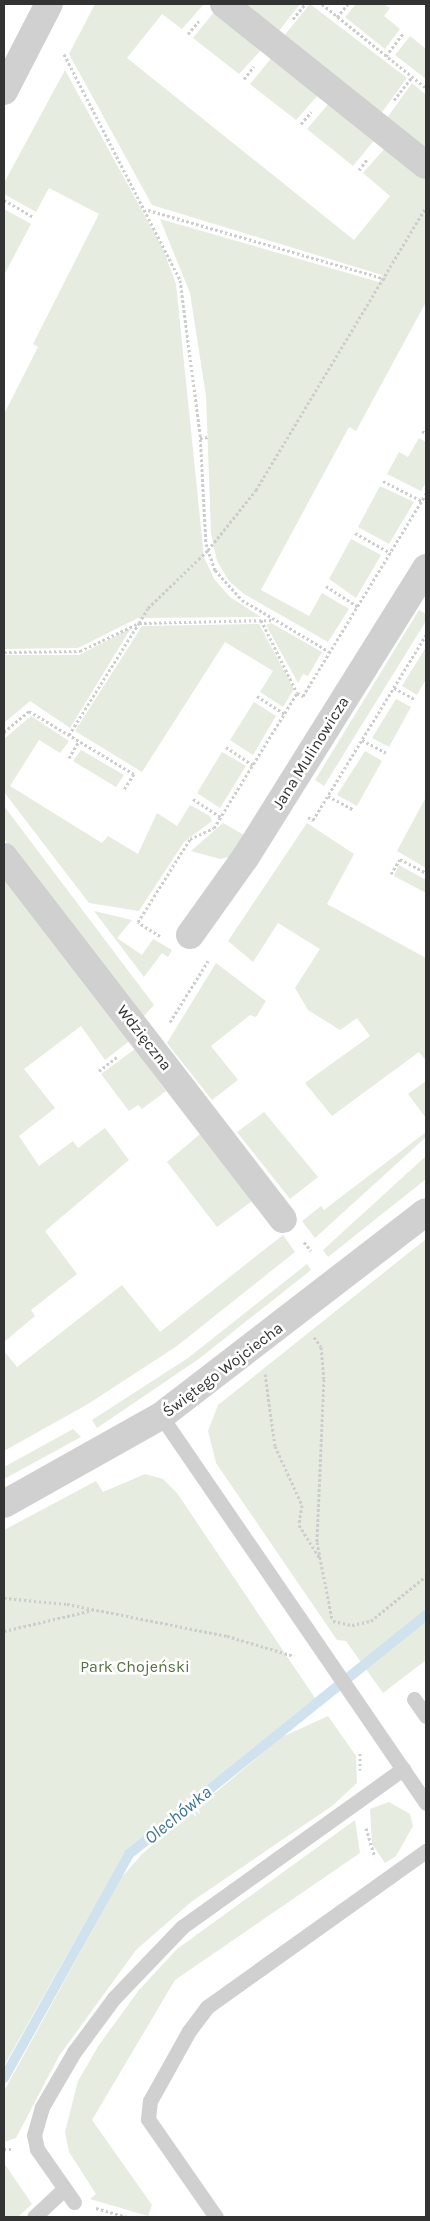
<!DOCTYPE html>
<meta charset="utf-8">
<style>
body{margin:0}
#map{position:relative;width:430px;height:2221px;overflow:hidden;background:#fff;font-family:Karla,sans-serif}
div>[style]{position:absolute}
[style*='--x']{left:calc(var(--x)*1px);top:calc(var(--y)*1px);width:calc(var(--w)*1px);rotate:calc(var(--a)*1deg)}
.green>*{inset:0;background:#e6ecdf}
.stream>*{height:10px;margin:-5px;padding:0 5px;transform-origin:5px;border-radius:5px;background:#cfe2ee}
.path>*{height:3px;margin-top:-1.5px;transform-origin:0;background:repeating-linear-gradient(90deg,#cdcdcd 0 2.5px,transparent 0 5px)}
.service>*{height:15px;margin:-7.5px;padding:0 7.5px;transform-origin:7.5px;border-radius:7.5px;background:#d0d0d0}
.minor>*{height:28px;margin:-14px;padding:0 14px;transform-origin:14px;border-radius:14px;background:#d0d0d0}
.tertiary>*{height:28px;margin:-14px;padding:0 14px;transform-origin:14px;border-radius:14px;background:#d0d0d0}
span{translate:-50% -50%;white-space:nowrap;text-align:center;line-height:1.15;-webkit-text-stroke:5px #fff;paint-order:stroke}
.street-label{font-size:16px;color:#333}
.park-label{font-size:16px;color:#56703f}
.water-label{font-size:18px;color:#3f7597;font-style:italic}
.frame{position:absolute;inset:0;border:5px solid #333;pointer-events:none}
</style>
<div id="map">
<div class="green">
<i style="clip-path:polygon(95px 4px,204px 4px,182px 29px,162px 14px,127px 58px,354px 240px,390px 196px,363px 173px,386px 147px,426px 178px,426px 302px,356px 431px,349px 427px,261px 590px,309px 616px,322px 593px,349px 609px,328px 642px,244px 594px,229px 581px,217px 561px,211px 533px,206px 396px,190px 293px,160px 219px,379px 282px,382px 275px,152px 205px,69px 54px)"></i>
<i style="clip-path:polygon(242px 4px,300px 4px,278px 32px)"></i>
<i style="clip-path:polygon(310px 4px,407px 78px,380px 115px,283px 37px)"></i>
<i style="clip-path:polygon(356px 4px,384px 4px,390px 8px,384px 16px,400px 29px,385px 49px,345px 17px)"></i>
<i style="clip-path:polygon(215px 11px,262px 49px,239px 74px,193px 38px)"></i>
<i style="clip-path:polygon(410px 36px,426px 49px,426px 79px,395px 55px)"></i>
<i style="clip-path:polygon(273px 56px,319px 94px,296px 120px,250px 84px)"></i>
<i style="clip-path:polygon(65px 70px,163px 249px,176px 284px,204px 557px,214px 579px,230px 597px,261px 617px,138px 618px,78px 648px,4px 649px,4px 414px,38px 347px,33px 344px,99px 214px,49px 188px,36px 212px,4px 194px,4px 183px)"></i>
<i style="clip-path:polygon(412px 83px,426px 95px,426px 150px,387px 118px)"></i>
<i style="clip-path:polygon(330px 102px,376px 138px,353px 166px,307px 129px)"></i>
<i style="clip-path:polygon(4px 209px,31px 224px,4px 275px)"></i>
<i style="clip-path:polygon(419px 438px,426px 442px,426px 482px,421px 491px,387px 474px,399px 452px,408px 457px)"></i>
<i style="clip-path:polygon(380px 486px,414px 502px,389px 544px,358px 527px)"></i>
<i style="clip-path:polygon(351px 539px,381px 555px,356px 598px,329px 579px)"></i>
<i style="clip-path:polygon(419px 610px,426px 614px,426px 621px,324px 786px,315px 780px)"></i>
<i style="clip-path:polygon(271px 623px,322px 652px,308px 676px,303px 674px,298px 683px,266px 625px)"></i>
<i style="clip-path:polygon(259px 624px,294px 689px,283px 707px,260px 692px,273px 671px,225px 642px,142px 772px,75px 731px,142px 626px)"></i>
<i style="clip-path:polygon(131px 628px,70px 728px,30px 701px,4px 723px,4px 655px,79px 655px)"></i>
<i style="clip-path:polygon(426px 647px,426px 679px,417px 695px,402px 686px)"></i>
<i style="clip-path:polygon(396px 699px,411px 707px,389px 747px,372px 738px)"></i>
<i style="clip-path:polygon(254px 702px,276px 716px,253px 755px,230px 740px)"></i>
<i style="clip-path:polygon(31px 716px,69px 741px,60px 753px,39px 740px,10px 786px,102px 843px,108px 836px,138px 854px,157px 813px,177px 826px,190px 805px,210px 816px,212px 821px,184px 842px,139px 911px,89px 903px,4px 792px,4px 739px)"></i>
<i style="clip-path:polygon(81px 750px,124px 775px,116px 787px,73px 761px)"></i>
<i style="clip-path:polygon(365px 751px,382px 761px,357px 806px,337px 795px)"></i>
<i style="clip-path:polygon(222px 752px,246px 766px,220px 808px,197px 793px)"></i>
<i style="clip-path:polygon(426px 797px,426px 868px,397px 851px)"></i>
<i style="clip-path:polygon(4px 806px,154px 1005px,143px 1017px,4px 839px)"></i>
<i style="clip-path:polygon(223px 823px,246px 836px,233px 856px,220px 859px,191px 851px)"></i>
<i style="clip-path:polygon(307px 823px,354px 854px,327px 904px,426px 958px,426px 1061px,419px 1052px,332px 1116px,305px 1083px,370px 1036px,357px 1018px,340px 1030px,308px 1010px,295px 988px,320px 949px,278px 923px,253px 962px,228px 941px)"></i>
<i style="clip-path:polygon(399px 865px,426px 880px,426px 893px,394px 876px)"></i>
<i style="clip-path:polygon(4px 869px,132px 1039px,105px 1060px,81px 1026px,24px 1069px,55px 1108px,19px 1136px,39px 1166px,73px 1141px,78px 1148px,105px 1128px,129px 1160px,45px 1231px,77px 1274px,31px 1310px,35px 1316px,4px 1342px)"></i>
<i style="clip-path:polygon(94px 911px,132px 920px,117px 938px,142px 955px,153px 939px,172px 950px,168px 957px,162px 953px,144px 977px)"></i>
<i style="clip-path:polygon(216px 963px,266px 1001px,256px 1017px,250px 1015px,211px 1046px,238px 1080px,212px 1100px,167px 1043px)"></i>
<i style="clip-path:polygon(135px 1049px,166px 1091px,142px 1109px,138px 1105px,129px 1111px,101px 1074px)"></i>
<i style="clip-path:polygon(426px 1081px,426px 1118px,408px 1094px)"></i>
<i style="clip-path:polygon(264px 1112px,318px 1177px,290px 1199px,237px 1132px)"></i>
<i style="clip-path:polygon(426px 1132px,426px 1137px,315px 1238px,302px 1221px,321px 1206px,324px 1210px)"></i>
<i style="clip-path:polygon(200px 1134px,252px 1201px,217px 1227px,167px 1162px)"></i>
<i style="clip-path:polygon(426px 1156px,426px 1179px,328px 1257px,323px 1250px)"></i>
<i style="clip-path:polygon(283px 1235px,295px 1252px,177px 1346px,88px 1404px,4px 1451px,4px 1351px,17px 1367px,122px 1285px,160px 1332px)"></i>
<i style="clip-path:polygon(426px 1239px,426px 1660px,383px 1693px,346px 1641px,337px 1640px,216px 1463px,208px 1431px,218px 1405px)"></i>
<i style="clip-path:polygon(307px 1264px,311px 1270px,200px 1358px,97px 1428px,92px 1420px,188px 1358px)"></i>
<i style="clip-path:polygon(73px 1429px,81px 1437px,4px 1479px,4px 1467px)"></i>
<i style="clip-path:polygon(145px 1474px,163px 1479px,177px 1493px,315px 1698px,126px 1850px,4px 2066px,4px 1530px,96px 1481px,103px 1492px)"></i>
<i style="clip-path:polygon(328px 1716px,356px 1756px,357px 1783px,332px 1806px,191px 1902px,136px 1950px,59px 2056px,16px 2138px,4px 2142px,4px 2091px,121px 1878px,142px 1854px,282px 1737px)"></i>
<i style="clip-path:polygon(389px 1802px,410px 1814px,413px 1826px,396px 1856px,385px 1863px,372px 1844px,370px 1809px)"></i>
<i style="clip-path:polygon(355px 1820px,360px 1853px,175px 1980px,92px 2120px,152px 2205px,148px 2216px,90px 2199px,96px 2194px,69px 2152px,65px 2132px,78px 2081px,99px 2045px,139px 1990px,177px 1949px)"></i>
<i style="clip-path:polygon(4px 2163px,32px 2204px,18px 2217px,4px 2217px)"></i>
</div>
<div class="stream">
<i style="--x:4;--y:2078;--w:257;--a:-60.8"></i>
<i style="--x:129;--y:1854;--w:381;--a:-38.8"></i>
</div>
<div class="path">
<i style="--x:322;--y:4;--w:134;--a:38.9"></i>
<i style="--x:337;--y:17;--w:17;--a:-50"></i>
<i style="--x:293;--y:19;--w:19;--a:-51"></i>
<i style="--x:188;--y:34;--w:17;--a:-50"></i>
<i style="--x:64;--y:54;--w:254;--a:62.8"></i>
<i style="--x:180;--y:280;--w:155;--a:82.6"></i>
<i style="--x:200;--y:434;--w:110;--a:86.9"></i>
<i style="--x:206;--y:544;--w:28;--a:71"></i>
<i style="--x:215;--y:570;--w:40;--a:48"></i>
<i style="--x:242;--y:600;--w:102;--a:30.6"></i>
<i style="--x:386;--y:56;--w:30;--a:-53"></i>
<i style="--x:244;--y:79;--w:16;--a:-52"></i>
<i style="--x:394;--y:100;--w:29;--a:-52"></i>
<i style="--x:301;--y:124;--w:16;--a:-50"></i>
<i style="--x:359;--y:170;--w:15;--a:-53"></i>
<i style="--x:4;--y:200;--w:34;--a:30"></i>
<i style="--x:148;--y:210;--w:247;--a:16.2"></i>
<i style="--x:422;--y:431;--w:4;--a:27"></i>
<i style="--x:200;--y:438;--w:8;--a:-7"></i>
<i style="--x:383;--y:481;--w:44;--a:27.1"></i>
<i style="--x:355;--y:533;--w:41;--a:29.1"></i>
<i style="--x:326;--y:586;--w:38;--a:33"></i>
<i style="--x:261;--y:620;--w:81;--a:63.7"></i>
<i style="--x:4;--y:652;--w:76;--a:-0.8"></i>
<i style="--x:80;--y:651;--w:65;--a:-25.4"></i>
<i style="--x:139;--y:623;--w:17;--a:-59"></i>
<i style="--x:148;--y:608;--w:83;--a:-44"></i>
<i style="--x:208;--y:550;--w:77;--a:-51.3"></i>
<i style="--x:256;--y:490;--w:330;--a:-59"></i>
<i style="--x:394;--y:688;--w:24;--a:28"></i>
<i style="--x:257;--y:696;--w:33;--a:33"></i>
<i style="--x:4;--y:732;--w:33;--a:-40"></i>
<i style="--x:29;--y:711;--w:122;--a:31"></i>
<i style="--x:134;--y:774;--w:20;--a:123"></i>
<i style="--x:69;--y:735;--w:132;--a:-58"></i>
<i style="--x:139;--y:623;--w:135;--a:-1.3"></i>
<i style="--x:362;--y:740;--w:27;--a:28"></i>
<i style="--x:226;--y:747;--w:32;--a:34"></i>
<i style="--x:69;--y:758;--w:20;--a:-60"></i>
<i style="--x:328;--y:796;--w:30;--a:28"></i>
<i style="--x:193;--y:799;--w:33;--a:33"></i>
<i style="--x:308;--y:817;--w:6;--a:31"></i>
<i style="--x:313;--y:820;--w:217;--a:-58.6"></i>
<i style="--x:391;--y:874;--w:17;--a:-59"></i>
<i style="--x:400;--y:859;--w:30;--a:28"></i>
<i style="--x:160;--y:936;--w:26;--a:-148"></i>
<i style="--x:138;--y:922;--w:98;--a:-57.9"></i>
<i style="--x:190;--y:839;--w:26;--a:-25"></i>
<i style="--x:214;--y:828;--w:158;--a:-58.4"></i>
<i style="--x:297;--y:693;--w:7;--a:27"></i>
<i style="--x:303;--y:696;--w:237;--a:-58.7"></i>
<i style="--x:170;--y:1022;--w:72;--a:-58.1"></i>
<i style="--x:99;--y:1071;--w:24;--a:-38"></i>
<i style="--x:304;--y:1242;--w:11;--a:52"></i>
<i style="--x:314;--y:1337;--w:12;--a:55"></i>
<i style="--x:321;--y:1347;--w:32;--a:85"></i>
<i style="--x:324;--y:1379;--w:163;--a:92.5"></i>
<i style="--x:317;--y:1542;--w:78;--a:79"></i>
<i style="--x:265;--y:1374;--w:73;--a:82.1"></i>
<i style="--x:275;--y:1446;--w:65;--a:65.4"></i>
<i style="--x:302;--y:1505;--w:20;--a:99"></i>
<i style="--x:299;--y:1525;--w:38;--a:58"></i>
<i style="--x:4;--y:1598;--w:63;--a:5.4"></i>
<i style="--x:67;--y:1604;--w:163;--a:11.3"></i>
<i style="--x:227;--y:1636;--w:70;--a:16.6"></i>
<i style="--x:333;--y:1621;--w:19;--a:12"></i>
<i style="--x:352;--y:1625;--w:19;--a:-12"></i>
<i style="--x:371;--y:1621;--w:71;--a:-39.3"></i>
<i style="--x:4;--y:1631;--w:91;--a:-13.3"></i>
<i style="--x:360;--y:1753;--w:17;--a:90"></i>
<i style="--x:366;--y:1828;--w:30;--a:73"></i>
<i style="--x:4;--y:2149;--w:8;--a:0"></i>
<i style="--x:96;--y:2208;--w:33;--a:16"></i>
</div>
<div class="service">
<i style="--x:161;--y:1416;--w:469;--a:55.6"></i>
<i style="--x:414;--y:1699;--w:21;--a:55"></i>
<i style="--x:74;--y:2202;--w:65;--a:-124.9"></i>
<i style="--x:37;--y:2149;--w:14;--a:-102"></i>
<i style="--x:34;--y:2135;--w:29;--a:-74"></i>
<i style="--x:42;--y:2107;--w:64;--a:-59.8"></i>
<i style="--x:74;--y:2052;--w:67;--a:-53.5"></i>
<i style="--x:114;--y:1998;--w:98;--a:-46.2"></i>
<i style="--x:182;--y:1927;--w:272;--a:-35.6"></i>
<i style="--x:34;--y:2217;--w:41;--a:-43"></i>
<i style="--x:216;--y:2217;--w:119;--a:-124.8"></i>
<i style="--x:148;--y:2119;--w:18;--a:-84"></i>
<i style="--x:150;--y:2101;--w:80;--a:-60.9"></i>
<i style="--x:189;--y:2031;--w:30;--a:-53"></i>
<i style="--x:207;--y:2007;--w:269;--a:-35.5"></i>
</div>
<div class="minor">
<i style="--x:224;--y:4;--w:258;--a:38.6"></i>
<i style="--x:4;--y:91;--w:98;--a:-62.7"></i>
<i style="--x:4;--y:857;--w:457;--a:52.4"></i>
<i style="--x:190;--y:935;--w:95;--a:-54.5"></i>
<i style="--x:245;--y:858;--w:342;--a:-58"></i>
</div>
<div class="tertiary">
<i style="--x:4;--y:1504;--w:180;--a:-29.3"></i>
<i style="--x:161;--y:1416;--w:334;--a:-37.6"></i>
</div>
<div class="street-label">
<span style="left:311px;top:753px;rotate:-58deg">Jana Mulinowicza</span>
<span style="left:144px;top:1038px;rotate:52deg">Wdzięczna</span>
<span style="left:223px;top:1370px;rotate:-37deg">Świętego Wojciecha</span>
</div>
<div class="park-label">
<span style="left:135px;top:1667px">Park Chojeński</span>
</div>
<div class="water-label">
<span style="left:178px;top:1815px;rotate:-39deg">Olechówka</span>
</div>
<div class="frame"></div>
</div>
